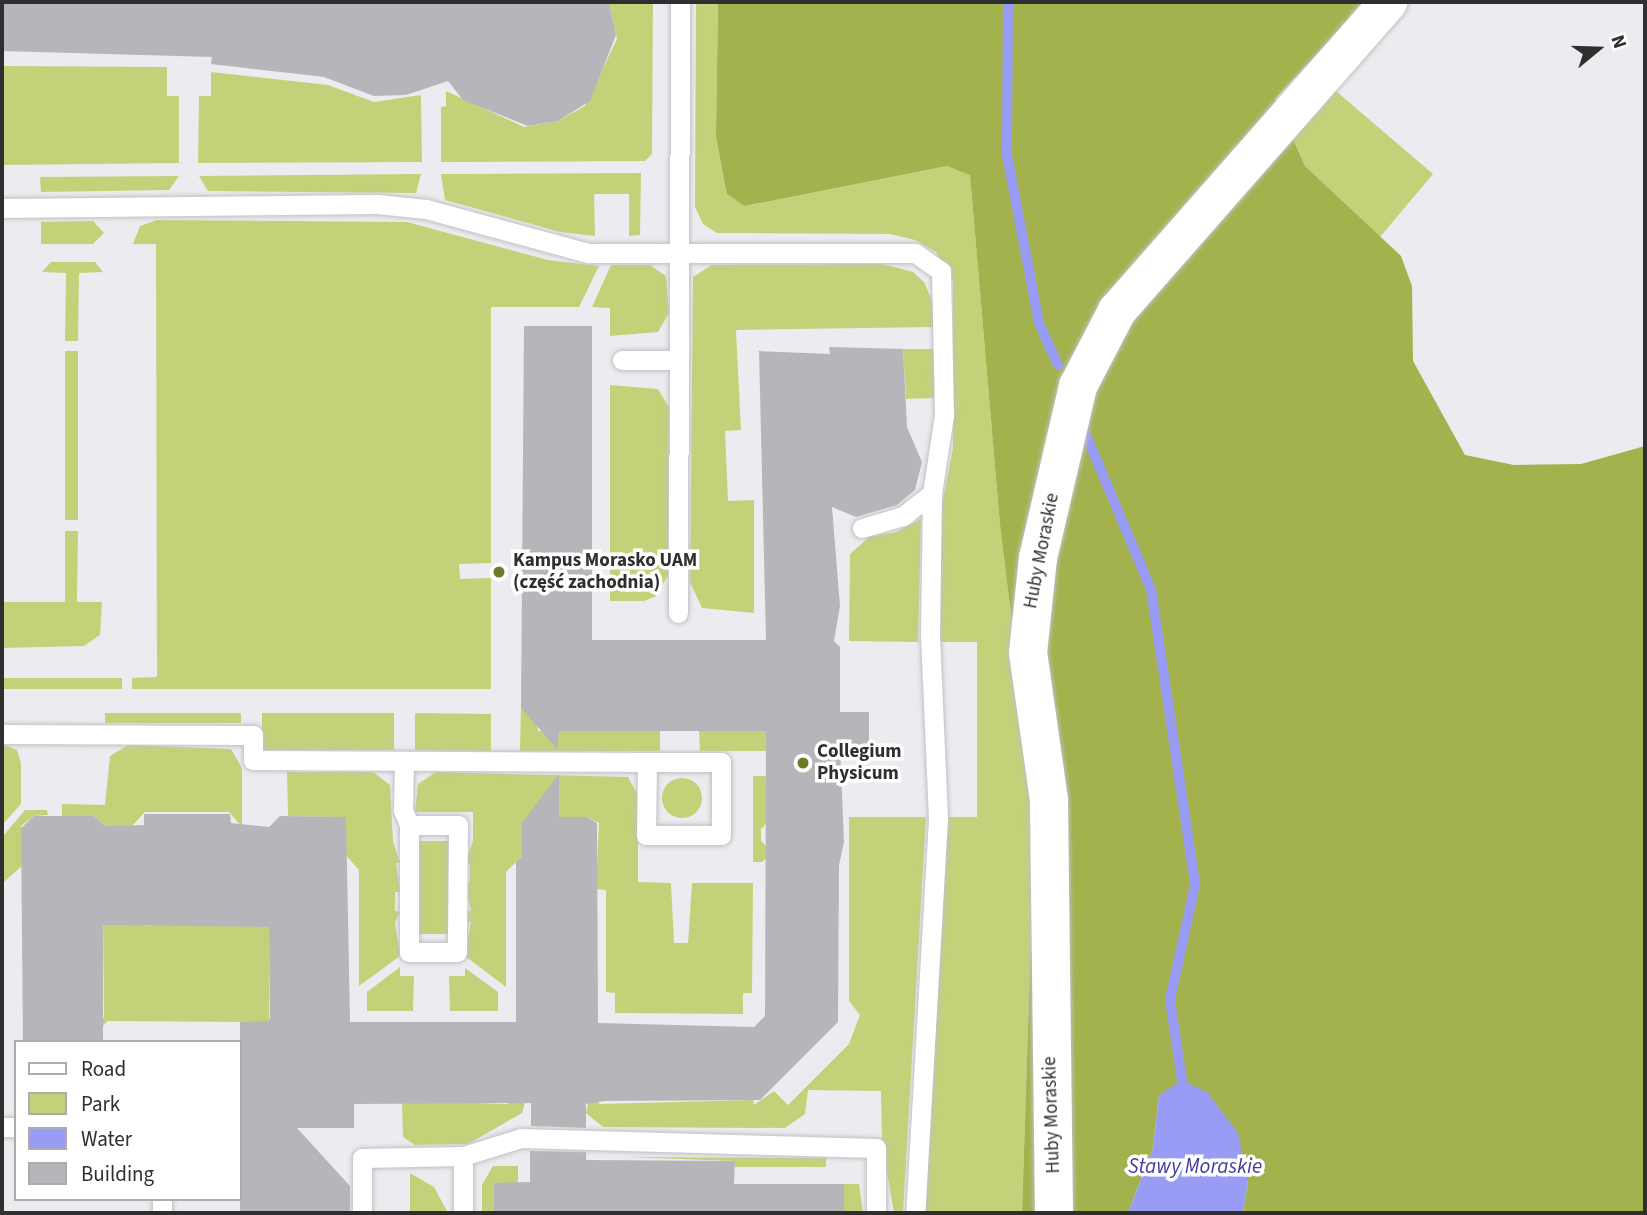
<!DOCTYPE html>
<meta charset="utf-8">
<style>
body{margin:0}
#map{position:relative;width:1647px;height:1215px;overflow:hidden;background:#ebecef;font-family:"Source Sans 3",sans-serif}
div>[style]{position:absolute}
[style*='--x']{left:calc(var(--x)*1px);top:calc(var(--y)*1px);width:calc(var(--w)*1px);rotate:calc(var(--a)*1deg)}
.green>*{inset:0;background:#c3d279}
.round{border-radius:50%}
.forest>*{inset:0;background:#a3b24d}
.water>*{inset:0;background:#989cf4}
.stream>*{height:10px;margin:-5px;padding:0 5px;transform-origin:5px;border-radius:5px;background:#989cf4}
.building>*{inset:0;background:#b6b6ba}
.roads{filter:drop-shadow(0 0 2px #c1c1c4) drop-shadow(0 0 2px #c1c1c4)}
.service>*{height:19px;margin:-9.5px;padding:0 9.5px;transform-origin:9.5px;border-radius:9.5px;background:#fff}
.minor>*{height:38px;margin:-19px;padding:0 19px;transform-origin:19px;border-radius:19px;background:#fff}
.dots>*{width:19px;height:19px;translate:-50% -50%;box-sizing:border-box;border:4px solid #fff;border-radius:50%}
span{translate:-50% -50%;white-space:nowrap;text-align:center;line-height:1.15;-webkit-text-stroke:7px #fff;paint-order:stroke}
.street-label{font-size:19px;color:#2f2f30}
.poi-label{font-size:19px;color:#2f2f30;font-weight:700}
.left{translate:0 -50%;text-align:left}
.water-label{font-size:21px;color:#433ba0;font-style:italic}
.frame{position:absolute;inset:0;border:4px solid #2f2f30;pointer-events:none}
.legend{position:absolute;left:14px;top:1040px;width:228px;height:161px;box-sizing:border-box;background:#fff;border:2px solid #acacac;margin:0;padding:9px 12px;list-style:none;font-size:21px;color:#2f2f30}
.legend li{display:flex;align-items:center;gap:14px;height:35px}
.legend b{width:35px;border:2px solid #acacac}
.north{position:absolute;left:1563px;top:14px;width:70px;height:70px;-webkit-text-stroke:5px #fff;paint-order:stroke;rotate:71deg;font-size:19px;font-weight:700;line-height:28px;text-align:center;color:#2f2f30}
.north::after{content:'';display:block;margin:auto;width:24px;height:32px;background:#2f2f30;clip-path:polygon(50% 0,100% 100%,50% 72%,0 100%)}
</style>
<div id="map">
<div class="green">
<i style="clip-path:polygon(609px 2px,653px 2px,652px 154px,645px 161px,441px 162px,441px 107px,446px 106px,446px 91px,524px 127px,558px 121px,585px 106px,617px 39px)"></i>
<i style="clip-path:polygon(696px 2px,718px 2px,716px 136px,746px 206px,947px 166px,970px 174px,1000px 525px,1035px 812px,1022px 1213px,923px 1213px,947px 817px,977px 817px,977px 642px,939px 642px,942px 505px,953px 448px,953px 281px,936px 252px,915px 240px,890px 234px,717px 233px,703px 224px,695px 207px)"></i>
<i style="clip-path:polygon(2px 66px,167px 67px,167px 96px,179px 96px,179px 163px,2px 165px)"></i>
<i style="clip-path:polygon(211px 72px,328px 85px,374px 102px,421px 95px,422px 162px,198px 163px,199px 96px,211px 96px)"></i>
<i style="clip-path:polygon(1330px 86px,1433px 174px,1380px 237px,1305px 166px,1289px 131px)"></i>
<i style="clip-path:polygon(641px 173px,640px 235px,629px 236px,629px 194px,594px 194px,595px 236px,560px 232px,445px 200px,441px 174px)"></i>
<i style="clip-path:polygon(421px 174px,416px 193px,208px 191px,199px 176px)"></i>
<i style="clip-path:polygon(179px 176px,169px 190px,41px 192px,40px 177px)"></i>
<i style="clip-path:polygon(157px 220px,407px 222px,548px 260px,599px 266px,579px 307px,491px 307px,491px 563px,459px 564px,460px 579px,491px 578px,491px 689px,132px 689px,132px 678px,157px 677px,156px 244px,133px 244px,140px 226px)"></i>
<i style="clip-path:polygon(93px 221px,104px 233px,93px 244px,41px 244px,41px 222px)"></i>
<i style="clip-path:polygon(51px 262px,95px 262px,103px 272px,79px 273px,78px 341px,65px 341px,66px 273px,42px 272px)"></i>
<i style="clip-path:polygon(883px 264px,913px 272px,924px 282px,935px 308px,934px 327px,736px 330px,741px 430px,725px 431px,728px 501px,754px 500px,754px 613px,702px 608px,690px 582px,693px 277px,712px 265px)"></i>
<i style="clip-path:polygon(611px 265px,650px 265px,666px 276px,669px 313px,658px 332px,610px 336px,610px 308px,592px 307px)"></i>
<i style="clip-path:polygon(903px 349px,934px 349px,934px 398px,906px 399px)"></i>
<i style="clip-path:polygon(65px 351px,78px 351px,78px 520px,65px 520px)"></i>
<i style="clip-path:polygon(610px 385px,658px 389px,669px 407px,668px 575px,656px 596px,644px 601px,610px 601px)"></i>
<i style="clip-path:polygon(921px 519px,918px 642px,849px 641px,850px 554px,869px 537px,896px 532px)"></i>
<i style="clip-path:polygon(65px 531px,78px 531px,77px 602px,102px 602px,100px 635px,84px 646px,2px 648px,2px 602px,65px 602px)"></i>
<i style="clip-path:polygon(2px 678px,122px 678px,122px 689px,2px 689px)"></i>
<i style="clip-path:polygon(521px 708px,537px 713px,538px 731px,660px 731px,660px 751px,520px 751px)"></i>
<i style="clip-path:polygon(105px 713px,241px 713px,241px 723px,105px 723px)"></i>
<i style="clip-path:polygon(262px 713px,394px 713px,394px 750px,262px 750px)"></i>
<i style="clip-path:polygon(415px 713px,491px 714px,491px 751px,415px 750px)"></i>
<i style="clip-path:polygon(699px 731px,766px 731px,766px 751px,700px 751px)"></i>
<i style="clip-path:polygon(4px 745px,17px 750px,21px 763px,21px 804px,4px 823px)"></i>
<i style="clip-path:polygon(128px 745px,231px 749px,242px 768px,242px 827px,229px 812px,145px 812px,131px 827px,105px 826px,94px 816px,62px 816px,62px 804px,105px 805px,110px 756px)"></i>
<i style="clip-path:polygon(287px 772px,373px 772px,390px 785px,393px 841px,400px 863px,396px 863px,400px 892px,395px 892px,395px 911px,400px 912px,395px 922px,400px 956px,359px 986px,359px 870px,342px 851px,345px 822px,339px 817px,288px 816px)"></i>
<i style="clip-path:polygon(436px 772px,628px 777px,638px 795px,638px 882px,671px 883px,674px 943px,688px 943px,692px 883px,753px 883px,752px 993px,743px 993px,743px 1014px,615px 1013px,615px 993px,606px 992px,606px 890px,596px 889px,599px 823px,587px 817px,527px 817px,522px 823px,526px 852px,506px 872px,506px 987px,465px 956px,471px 922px,465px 922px,465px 912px,471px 911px,465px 883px,470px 882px,470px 864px,465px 863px,473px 841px,473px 812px,415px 812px,418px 784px)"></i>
<i style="clip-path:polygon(753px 776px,766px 776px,766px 812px,771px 818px,761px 829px,761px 841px,773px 852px,762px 862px,753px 862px)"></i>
<i class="round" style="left:662px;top:778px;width:40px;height:40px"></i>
<i style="clip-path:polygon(25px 810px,47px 810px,48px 815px,34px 816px,21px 826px,23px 865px,4px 882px,4px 835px)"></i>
<i style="clip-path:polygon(849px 817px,926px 817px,903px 1213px,894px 1213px,882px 1143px,881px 1091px,808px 1090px,805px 1114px,785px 1128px,603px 1127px,586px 1113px,590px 1094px,600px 1104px,753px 1100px,754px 1105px,774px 1091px,788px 1105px,849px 1044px,860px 1015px,849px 1001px)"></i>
<i style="clip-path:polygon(415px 841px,451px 841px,451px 934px,415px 934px)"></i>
<i style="clip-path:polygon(270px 888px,269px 1018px,279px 1028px,245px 1022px,108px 1021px,97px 1031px,94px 1027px,104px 1017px,103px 915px,147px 926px)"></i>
<i style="clip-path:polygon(400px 967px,400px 976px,414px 976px,413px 1011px,367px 1011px,367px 992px)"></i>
<i style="clip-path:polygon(465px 968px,498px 992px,498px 1011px,450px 1011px,449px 976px,465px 976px)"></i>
<i style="clip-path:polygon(522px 1094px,526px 1099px,522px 1113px,468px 1144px,415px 1145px,403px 1137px,402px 1101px,507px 1104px)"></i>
<i style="clip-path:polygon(625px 1157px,826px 1158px,826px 1167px,735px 1167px,735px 1161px)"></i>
<i style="clip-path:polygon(493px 1166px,518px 1166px,518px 1183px,494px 1183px,494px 1213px,482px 1213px,482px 1185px)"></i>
<i style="clip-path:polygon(410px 1173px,434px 1187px,448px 1213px,410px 1213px)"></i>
<i style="clip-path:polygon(844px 1184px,859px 1184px,863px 1213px,844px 1213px)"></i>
</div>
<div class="forest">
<i style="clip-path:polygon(718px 2px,1365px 2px,1275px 99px,1305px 166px,1401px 256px,1412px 286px,1413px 361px,1465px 455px,1514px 465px,1581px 464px,1645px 446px,1645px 1213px,1243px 1213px,1248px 1181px,1159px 1095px,1153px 1148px,1128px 1213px,1022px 1213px,1035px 812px,1000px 525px,970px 175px,947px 166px,745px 206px,727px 194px,716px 136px)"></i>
</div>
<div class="water">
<i style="clip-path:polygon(1182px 1080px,1207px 1092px,1238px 1133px,1248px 1181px,1243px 1213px,1128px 1213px,1153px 1148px,1159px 1095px)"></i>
</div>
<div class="stream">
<i style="--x:1008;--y:2;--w:153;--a:90.4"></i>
<i style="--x:1007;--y:155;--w:171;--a:79.2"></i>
<i style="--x:1039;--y:323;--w:46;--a:65.7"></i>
<i style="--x:1084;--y:430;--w:173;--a:67.2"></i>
<i style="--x:1151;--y:589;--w:299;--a:81.5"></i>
<i style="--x:1195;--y:885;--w:118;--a:102.3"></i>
<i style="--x:1170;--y:1000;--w:81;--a:81.5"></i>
</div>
<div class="building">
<i style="clip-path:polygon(2px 2px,609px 2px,616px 35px,590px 101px,558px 121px,528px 126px,463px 100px,448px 81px,406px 95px,374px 96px,324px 77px,211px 64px,212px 57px,2px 51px)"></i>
<i style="clip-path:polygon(524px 326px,592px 326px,592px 640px,766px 640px,759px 351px,830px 354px,829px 347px,903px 349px,907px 427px,922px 462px,915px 490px,897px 505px,856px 517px,832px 507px,840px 606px,834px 641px,840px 647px,840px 712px,869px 712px,869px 746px,840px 746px,844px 842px,839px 865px,838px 1022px,760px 1100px,604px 1101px,586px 1104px,586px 1128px,531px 1126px,531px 1103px,354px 1104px,354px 1128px,297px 1128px,350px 1186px,350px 1213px,240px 1213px,240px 1022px,270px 1021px,269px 927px,103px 925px,103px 1042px,23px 1042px,21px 828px,34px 816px,94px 816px,105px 826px,144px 825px,144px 814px,230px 814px,231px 823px,269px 827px,280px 816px,346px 817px,350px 1022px,516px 1022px,516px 862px,522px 856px,522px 823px,559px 774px,559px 817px,587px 817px,597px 823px,598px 1023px,754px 1027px,765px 1016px,766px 731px,559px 731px,557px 749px,521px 708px)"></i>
<i style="clip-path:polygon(530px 1151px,586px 1152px,586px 1160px,735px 1161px,734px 1184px,844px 1184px,844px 1213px,494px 1213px,494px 1183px,530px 1182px)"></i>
</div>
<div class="roads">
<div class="service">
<i style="--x:2;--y:208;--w:375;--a:-0.6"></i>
<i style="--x:377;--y:204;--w:49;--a:5.8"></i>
<i style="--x:426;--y:209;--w:168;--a:15.2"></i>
<i style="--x:588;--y:253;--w:327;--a:0"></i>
<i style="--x:915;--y:253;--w:32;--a:35"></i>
<i style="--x:941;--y:271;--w:144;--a:88.8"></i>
<i style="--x:944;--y:415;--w:79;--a:98.7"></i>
<i style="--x:932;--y:493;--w:142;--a:90.8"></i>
<i style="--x:930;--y:635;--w:184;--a:87.5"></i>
<i style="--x:938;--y:819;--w:395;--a:93.3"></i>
<i style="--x:622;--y:360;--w:55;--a:0"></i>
<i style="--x:862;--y:528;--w:43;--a:-16.3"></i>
<i style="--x:903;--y:516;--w:37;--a:-38"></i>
<i style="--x:678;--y:613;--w:611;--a:-89.81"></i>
<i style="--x:2;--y:734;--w:251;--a:0.2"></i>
<i style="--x:253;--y:735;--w:25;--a:90"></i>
<i style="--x:253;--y:760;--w:394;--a:0.3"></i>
<i style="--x:404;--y:761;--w:49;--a:91.2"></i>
<i style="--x:403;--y:810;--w:16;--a:68"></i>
<i style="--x:647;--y:762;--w:74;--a:0"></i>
<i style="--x:721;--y:762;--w:73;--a:90"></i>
<i style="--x:721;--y:835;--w:75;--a:180"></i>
<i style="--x:646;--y:835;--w:73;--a:-89.2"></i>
<i style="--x:409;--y:825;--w:49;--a:0"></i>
<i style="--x:458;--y:825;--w:127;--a:90.5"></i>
<i style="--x:457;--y:952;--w:48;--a:180"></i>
<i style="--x:409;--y:952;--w:127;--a:-90"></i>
<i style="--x:2;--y:1127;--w:14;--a:0"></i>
<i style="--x:463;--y:1156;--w:57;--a:90"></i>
<i style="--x:162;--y:1213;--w:14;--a:-90"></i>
<i style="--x:362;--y:1213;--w:55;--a:-90"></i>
<i style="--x:362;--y:1158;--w:101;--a:-1.1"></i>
<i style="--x:463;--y:1156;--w:61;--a:-17.2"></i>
<i style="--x:521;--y:1138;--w:355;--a:1.6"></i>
<i style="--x:876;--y:1148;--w:65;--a:90"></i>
</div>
<div class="minor">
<i style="--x:1054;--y:1213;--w:413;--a:-90.7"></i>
<i style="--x:1049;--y:800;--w:148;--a:-98.1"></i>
<i style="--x:1028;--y:653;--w:96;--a:-84"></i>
<i style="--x:1038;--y:558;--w:177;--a:-76.9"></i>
<i style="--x:1078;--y:386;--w:85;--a:-62.5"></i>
<i style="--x:1117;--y:311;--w:411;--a:-48.7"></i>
</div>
</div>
<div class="dots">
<i style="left:499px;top:572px;background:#6f7a26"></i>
<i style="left:803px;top:763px;background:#6f7a26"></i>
</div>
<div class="street-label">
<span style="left:1042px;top:551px;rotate:-79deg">Huby Moraskie</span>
<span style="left:1052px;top:1115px;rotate:-92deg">Huby Moraskie</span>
</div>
<div class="poi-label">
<span class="left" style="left:513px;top:572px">Kampus Morasko UAM<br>(część zachodnia)</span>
<span class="left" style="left:817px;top:763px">Collegium<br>Physicum</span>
</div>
<div class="water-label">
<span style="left:1195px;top:1166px">Stawy Moraskie</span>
</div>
<div class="frame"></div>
<ul class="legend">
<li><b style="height:9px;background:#fff"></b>Road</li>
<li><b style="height:19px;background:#c3d279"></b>Park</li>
<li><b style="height:19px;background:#989cf4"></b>Water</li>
<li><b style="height:19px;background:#b6b6ba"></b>Building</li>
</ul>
<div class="north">N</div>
</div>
